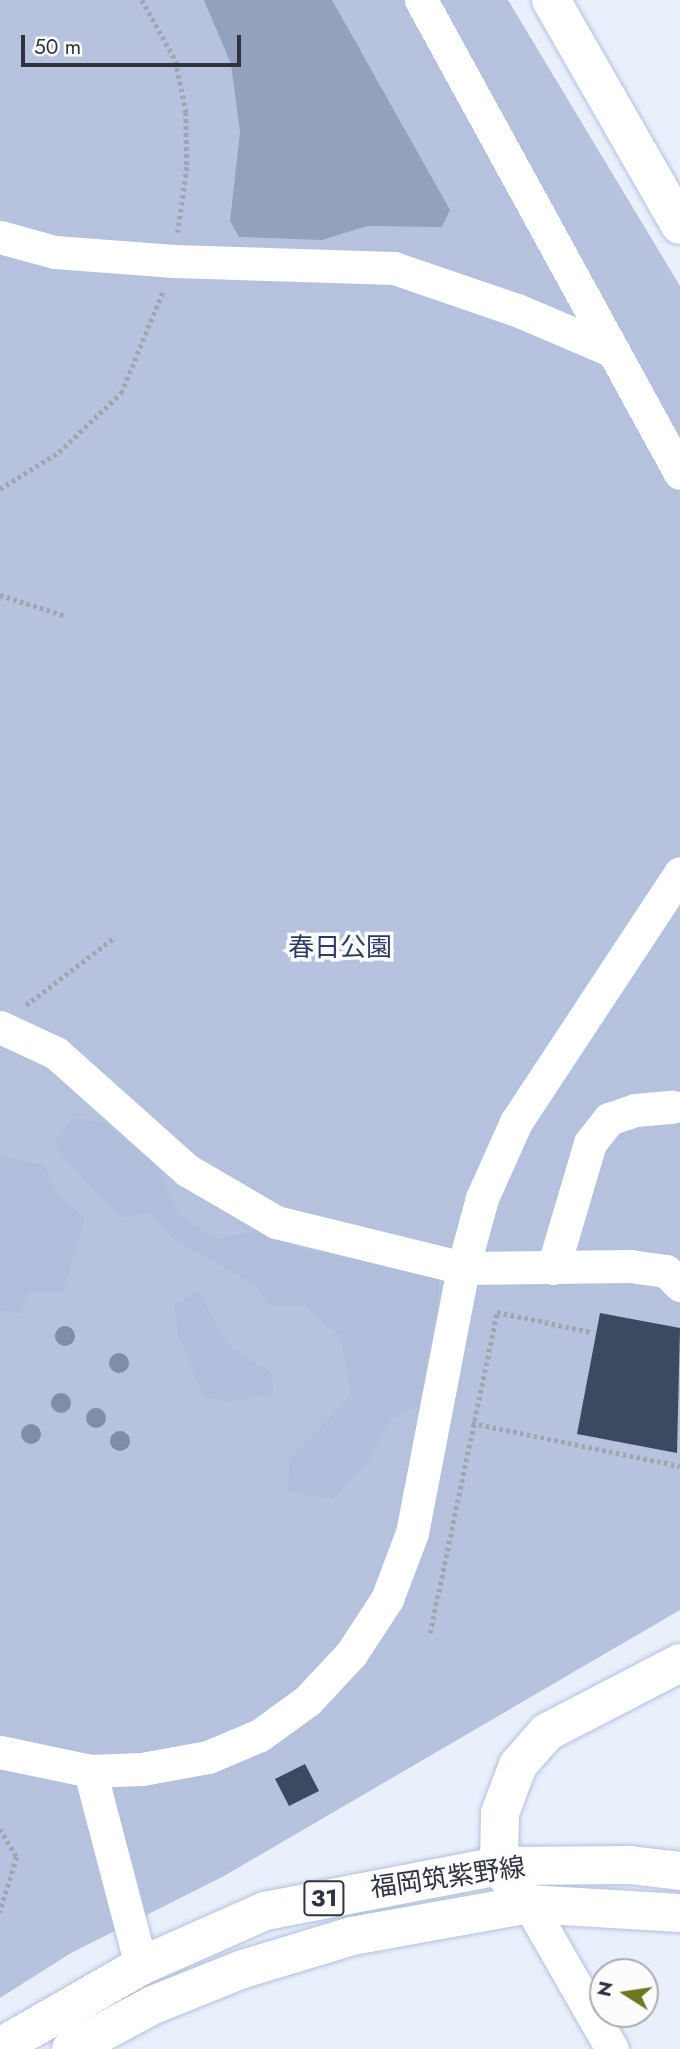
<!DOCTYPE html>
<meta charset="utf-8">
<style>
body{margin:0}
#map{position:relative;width:680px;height:2049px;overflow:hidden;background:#e9effb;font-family:Jost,"Noto Sans JP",sans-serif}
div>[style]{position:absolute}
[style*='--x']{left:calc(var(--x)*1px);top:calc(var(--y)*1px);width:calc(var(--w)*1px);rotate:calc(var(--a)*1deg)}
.green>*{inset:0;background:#b7c3de}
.forest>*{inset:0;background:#b0bedb}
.water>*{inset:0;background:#94a1bd}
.building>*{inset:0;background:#3d4861}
.path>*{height:4.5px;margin-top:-2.25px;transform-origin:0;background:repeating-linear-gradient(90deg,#a0a5b1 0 3.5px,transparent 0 7px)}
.roads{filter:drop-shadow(0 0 2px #b3c0dd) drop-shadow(0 0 2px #b3c0dd)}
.street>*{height:33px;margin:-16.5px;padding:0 16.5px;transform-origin:16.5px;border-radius:16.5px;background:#fff}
.secondary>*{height:38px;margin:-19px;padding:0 19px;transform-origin:19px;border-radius:19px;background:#fff}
.primary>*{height:38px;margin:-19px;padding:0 19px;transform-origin:19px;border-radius:19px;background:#fff}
.trees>*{width:20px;height:20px;margin:-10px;border-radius:50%;background:#808ca8}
span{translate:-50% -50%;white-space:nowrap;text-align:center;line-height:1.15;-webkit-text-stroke:7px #fcfcfc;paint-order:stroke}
.shield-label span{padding:2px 5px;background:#fcfcfc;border:2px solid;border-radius:5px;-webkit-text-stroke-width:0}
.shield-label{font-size:24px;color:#2e333f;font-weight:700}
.park-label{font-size:26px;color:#2b3b64}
.street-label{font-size:26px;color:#2e333f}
.north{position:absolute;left:589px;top:1958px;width:70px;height:70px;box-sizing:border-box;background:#fcfcfc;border:2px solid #aaacb0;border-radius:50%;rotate:282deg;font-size:19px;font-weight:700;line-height:28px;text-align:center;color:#2e333f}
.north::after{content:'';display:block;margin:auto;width:24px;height:32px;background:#6d7722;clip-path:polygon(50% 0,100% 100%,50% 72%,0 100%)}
.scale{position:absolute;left:21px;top:35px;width:220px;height:32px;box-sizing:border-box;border:4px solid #2e333f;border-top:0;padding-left:9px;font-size:21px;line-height:24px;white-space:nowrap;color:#2e333f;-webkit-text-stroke:5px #fcfcfc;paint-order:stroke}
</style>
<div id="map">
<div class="green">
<i style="clip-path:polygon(0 0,508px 0,680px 286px,680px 1610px,224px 1876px,71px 1953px,0 1998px)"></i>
</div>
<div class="forest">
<i style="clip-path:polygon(74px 1118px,121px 1125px,157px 1167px,178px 1214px,216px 1239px,262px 1229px,303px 1249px,439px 1275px,438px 1332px,429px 1399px,389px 1421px,369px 1461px,332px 1499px,288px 1491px,289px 1460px,351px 1395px,340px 1336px,304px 1306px,270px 1306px,255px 1285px,172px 1238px,150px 1212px,122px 1218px,62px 1156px,55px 1142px)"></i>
<i style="clip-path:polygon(0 1156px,44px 1165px,56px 1193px,85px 1218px,63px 1292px,29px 1292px,21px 1313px,0 1311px)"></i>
<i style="clip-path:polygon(198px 1291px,228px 1345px,272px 1373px,273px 1394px,225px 1402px,203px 1396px,178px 1335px,174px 1305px)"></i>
</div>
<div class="water">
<i style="clip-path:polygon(204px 0,332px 0,450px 210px,442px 227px,367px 226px,322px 240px,239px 237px,230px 221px,240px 132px,231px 64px)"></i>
</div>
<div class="building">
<i style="clip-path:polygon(600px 1313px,680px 1328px,677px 1453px,577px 1434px)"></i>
<i style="clip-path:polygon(305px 1764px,319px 1791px,289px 1806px,275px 1779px)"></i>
</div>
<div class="path">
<i style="--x:142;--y:0;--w:70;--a:60.9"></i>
<i style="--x:176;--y:61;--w:52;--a:78.9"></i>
<i style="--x:186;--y:112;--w:55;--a:89"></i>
<i style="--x:187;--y:167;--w:66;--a:97.9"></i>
<i style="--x:0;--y:489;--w:70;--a:-32.1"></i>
<i style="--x:59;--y:452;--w:86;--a:-43.6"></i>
<i style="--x:121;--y:393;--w:110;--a:-67.6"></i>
<i style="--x:0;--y:595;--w:67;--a:17.4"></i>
<i style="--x:26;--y:1005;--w:112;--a:-37.4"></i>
<i style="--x:472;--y:1423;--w:212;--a:11.7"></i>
<i style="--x:430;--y:1633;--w:328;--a:-78.2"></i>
<i style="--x:497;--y:1312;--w:96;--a:12"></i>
<i style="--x:0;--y:1829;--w:33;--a:59"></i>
<i style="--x:17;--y:1857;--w:58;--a:107.2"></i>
</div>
<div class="roads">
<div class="street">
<i style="--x:421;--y:0;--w:539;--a:61.3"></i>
<i style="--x:0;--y:237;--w:57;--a:15.3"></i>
<i style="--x:55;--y:252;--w:119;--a:4.3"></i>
<i style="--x:174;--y:261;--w:220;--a:1.8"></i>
<i style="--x:394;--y:268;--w:130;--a:18.9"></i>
<i style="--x:517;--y:310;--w:102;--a:23.1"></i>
<i style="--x:0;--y:1027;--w:62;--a:24.9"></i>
<i style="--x:56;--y:1053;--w:176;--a:41.8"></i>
<i style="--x:187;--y:1170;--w:103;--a:30.3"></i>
<i style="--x:276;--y:1222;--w:193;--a:13.8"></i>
<i style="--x:463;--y:1268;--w:167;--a:-0.7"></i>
<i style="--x:630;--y:1266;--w:36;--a:8"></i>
<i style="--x:666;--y:1271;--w:20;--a:45"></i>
<i style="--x:553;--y:1268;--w:130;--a:-73.5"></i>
<i style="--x:590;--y:1143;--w:31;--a:-52"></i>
<i style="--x:609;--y:1119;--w:28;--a:-19"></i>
<i style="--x:635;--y:1110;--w:38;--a:-5"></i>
<i style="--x:0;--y:1752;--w:92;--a:11.9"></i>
<i style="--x:90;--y:1771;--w:52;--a:-2.2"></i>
<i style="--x:142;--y:1769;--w:67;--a:-10.3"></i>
<i style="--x:208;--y:1757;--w:56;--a:-22.9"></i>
<i style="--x:260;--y:1735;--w:58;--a:-35.9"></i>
<i style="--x:307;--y:1701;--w:64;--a:-46.9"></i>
<i style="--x:351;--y:1654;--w:66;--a:-56.8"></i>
<i style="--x:387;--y:1599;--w:71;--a:-69.3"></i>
<i style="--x:412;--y:1533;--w:270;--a:-79.1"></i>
<i style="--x:463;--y:1268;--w:73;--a:-74.8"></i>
<i style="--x:482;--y:1198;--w:83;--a:-65.9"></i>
<i style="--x:516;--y:1122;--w:298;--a:-56.6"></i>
<i style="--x:90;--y:1771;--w:202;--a:75.3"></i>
<i style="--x:529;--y:1904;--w:167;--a:60.2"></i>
</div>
<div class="secondary">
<i style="--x:551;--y:0;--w:259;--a:60.2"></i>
<i style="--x:519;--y:1892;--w:33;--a:-128"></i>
<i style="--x:499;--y:1866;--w:53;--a:-88.9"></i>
<i style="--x:500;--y:1813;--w:51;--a:-69.4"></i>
<i style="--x:518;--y:1765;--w:44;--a:-48.7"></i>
<i style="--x:547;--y:1732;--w:150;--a:-27.4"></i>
</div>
<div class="primary">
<i style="--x:0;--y:2047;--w:163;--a:-29.9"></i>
<i style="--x:141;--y:1966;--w:136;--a:-23.9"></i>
<i style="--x:265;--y:1911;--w:238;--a:-10.9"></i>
<i style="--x:499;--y:1866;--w:131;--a:-0.4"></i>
<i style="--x:630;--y:1865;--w:50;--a:6.8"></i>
<i style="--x:71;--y:2049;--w:93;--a:-28.2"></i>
<i style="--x:153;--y:2005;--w:97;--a:-21.8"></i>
<i style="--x:243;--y:1969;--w:114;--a:-16.8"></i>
<i style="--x:352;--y:1936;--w:180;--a:-10.2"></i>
<i style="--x:529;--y:1904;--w:151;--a:3.4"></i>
</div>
</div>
<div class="trees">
<i style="left:65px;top:1336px"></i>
<i style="left:119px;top:1363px"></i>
<i style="left:61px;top:1403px"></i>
<i style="left:96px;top:1418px"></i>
<i style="left:31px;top:1434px"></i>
<i style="left:120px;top:1441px"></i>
</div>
<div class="shield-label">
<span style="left:324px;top:1898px">31</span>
</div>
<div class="park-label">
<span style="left:340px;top:948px">春日公園</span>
</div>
<div class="street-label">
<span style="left:448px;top:1878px;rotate:-8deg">福岡筑紫野線</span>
</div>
<div class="north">N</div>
<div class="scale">50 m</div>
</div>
